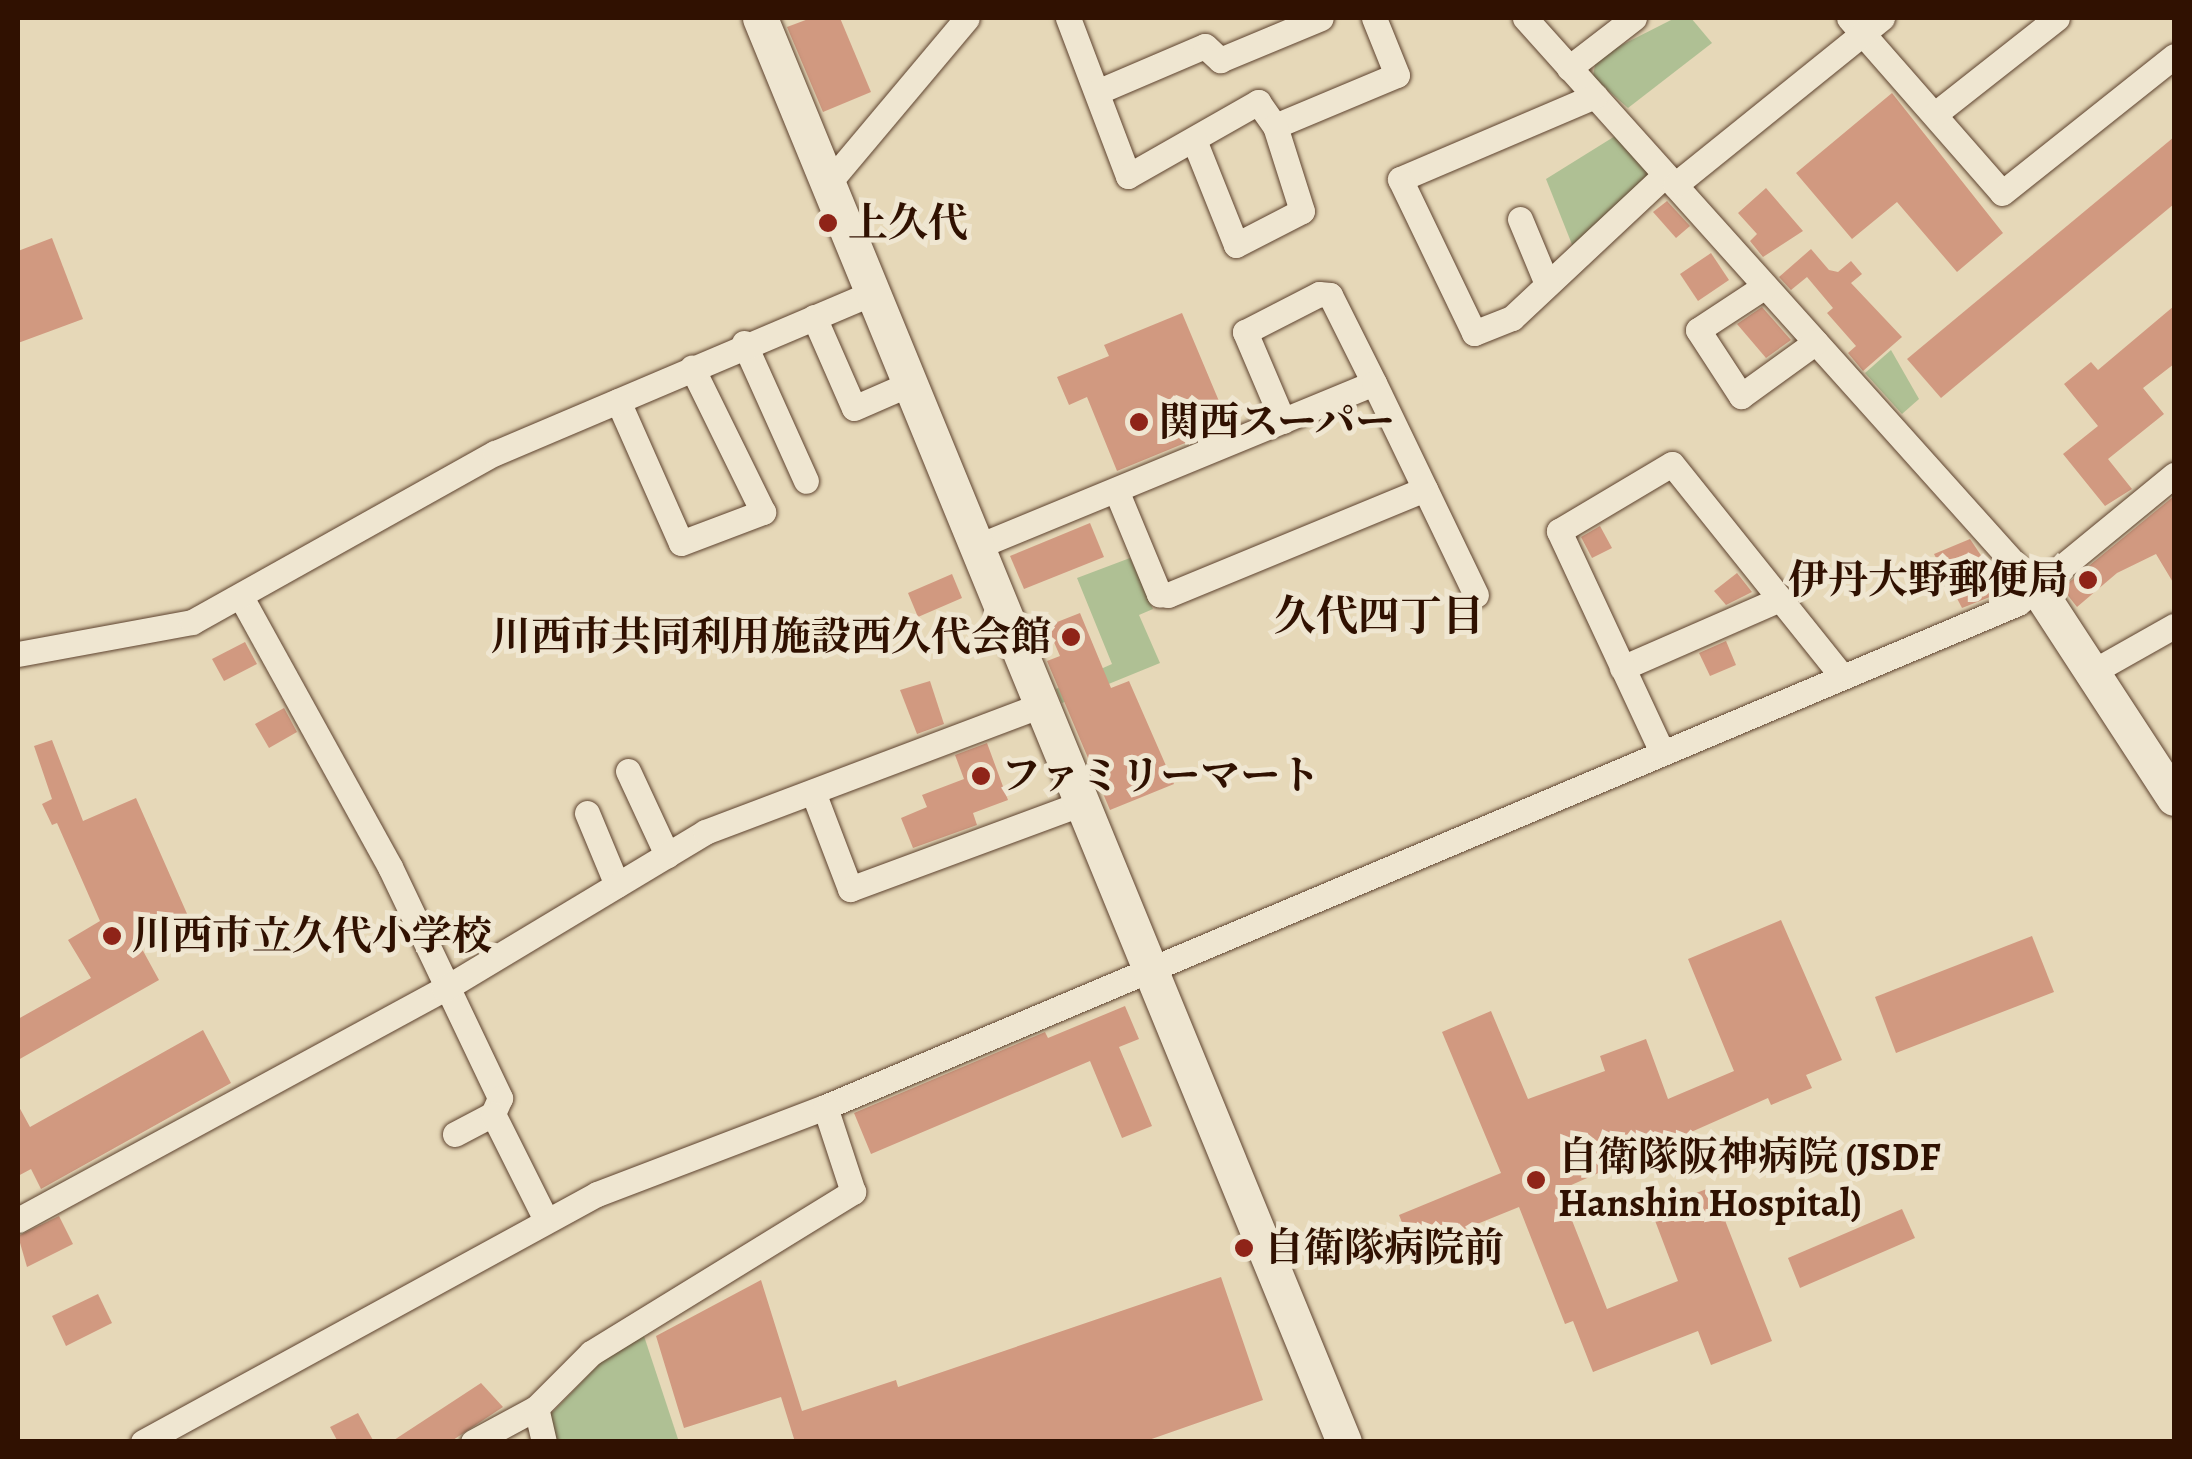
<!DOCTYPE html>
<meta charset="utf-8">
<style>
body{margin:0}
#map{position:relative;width:2192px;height:1459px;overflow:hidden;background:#e6d8b8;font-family:Alegreya,"Noto Serif JP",serif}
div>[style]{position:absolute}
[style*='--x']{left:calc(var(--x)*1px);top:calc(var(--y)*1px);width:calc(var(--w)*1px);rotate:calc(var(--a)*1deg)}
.green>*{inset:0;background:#afc094}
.building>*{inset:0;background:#d19980}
.roads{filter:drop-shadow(0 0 2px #5e432f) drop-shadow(0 0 2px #5e432f)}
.street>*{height:25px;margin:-12.5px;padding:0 12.5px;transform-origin:12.5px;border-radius:12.5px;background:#efe6d1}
.secondary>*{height:35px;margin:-17.5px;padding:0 17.5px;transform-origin:17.5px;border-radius:17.5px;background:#efe6d1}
.dots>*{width:28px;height:28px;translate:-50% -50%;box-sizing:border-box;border:5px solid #efe6d1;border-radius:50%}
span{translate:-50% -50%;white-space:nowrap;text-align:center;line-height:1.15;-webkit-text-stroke:10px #efe6d1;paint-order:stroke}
.poi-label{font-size:40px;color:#301101;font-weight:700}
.left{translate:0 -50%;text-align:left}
.right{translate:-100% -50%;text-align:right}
.neighbourhood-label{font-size:42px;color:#301101;font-weight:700}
.frame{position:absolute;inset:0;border:20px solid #301101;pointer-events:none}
</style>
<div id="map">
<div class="green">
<i style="clip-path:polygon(1675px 18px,1691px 18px,1712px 43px,1628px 108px,1593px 77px,1596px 58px)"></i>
<i style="clip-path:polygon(1620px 133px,1656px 172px,1573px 247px,1546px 179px)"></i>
<i style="clip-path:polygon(1891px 350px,1919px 399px,1902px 414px,1865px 373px)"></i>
<i style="clip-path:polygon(1130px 558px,1153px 609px,1139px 615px,1160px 663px,1062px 703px,1056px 689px,1112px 664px,1077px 578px)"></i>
<i style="clip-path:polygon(642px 1330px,678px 1439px,552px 1441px,546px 1419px,613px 1350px)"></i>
</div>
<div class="building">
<i style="clip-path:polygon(811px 18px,840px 18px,871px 92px,823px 112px,787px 27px)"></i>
<i style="clip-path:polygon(1892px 93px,2003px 233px,1957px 272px,1897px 202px,1852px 239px,1796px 173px)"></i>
<i style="clip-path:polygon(2174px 137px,2174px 204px,1941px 398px,1907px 359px)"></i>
<i style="clip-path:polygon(1766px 188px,1803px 231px,1763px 257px,1750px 241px,1757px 234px,1738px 213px)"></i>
<i style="clip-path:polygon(1667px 201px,1690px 226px,1676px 238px,1653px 212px)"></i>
<i style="clip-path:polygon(52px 238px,83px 319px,18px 343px,18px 251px)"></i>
<i style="clip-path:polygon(1811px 249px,1829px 270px,1838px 272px,1851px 261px,1862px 274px,1851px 283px,1902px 337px,1863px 371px,1848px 353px,1856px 346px,1827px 313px,1833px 308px,1807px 277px,1791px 290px,1779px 277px)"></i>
<i style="clip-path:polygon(1711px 253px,1729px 280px,1698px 301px,1680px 274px)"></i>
<i style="clip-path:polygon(2174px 306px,2174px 364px,2143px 388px,2164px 414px,2108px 459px,2132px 489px,2105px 506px,2063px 454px,2098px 426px,2064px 384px,2091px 362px,2098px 370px)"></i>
<i style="clip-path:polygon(1762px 307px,1791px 340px,1766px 358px,1737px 324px)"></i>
<i style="clip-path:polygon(1182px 313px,1229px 425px,1117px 471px,1087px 397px,1069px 405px,1057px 377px,1109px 356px,1104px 345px)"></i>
<i style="clip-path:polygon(2174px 496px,2174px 584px,2156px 554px,2117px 573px,2077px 607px,2062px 588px)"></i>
<i style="clip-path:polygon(1090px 523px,1104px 557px,1024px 589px,1010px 556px)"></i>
<i style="clip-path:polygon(1600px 526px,1612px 548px,1592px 558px,1581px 537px)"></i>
<i style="clip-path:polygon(1970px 539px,2005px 591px,1962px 608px,1934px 554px)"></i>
<i style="clip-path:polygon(1737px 573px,1752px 592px,1726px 605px,1714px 591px)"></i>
<i style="clip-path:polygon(952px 574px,962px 598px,918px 617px,908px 593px)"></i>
<i style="clip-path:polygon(1080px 613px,1111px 688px,1129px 681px,1174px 784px,1110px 810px,1047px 661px,1060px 656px,1047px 626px)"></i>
<i style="clip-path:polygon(1726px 641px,1736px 665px,1710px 676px,1699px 653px)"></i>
<i style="clip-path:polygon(245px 642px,257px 664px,224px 681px,212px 659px)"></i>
<i style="clip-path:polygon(930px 681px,944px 724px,917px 734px,900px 690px)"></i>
<i style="clip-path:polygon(284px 708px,297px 732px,269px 748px,255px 724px)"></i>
<i style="clip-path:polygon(52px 740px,83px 821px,136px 798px,188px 916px,136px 938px,159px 980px,18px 1060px,18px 1019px,91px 978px,68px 940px,100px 921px,57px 823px,52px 825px,42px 804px,52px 799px,34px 746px)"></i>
<i style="clip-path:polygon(987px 743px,1008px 800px,973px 813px,977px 825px,913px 848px,901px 818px,927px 807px,922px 795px,964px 779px,955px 755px)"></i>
<i style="clip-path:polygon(1781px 920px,1842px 1060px,1806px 1075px,1812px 1088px,1771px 1105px,1768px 1098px,1560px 1190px,1607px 1309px,1678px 1281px,1651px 1210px,1712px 1187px,1772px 1341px,1711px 1365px,1698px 1331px,1593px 1372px,1573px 1321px,1565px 1324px,1519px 1207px,1413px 1250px,1399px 1215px,1501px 1173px,1442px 1032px,1491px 1011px,1528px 1099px,1605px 1071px,1600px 1056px,1646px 1039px,1668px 1099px,1734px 1071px,1688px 959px)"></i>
<i style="clip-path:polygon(2032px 936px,2054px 992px,1896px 1053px,1875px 997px)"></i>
<i style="clip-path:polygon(1125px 1006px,1139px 1039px,1119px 1047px,1152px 1126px,1122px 1138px,1090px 1061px,871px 1154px,854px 1113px,1045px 1032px,1048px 1038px)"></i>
<i style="clip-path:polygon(203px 1030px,231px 1083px,41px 1189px,31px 1169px,18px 1176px,18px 1105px,30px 1127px)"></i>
<i style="clip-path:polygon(1902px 1209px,1915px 1238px,1800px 1288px,1788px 1258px)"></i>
<i style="clip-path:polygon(59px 1216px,73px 1244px,27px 1267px,18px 1236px)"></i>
<i style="clip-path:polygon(1221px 1277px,1263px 1400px,1143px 1442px,795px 1442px,781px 1397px,684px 1428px,656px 1336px,761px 1280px,802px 1411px,896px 1380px,898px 1387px)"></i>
<i style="clip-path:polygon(98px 1294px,112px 1323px,66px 1346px,52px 1316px)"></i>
<i style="clip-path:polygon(481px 1383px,503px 1407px,450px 1442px,391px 1442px)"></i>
<i style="clip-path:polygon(358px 1413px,374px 1442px,338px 1442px,330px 1427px)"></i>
</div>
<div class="roads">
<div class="street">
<i style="--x:1068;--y:18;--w:169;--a:69.2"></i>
<i style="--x:1128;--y:176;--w:150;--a:-29.6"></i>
<i style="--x:1258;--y:102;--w:29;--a:55"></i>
<i style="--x:1275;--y:126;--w:132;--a:-22.7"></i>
<i style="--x:1397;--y:75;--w:61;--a:-112"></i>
<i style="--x:1525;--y:18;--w:770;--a:48.11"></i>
<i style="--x:1849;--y:18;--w:232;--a:48.8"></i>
<i style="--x:2002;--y:193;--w:220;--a:-38.5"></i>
<i style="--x:1569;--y:68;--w:82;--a:-37.6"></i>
<i style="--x:1097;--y:92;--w:117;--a:-23.1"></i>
<i style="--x:1205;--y:46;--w:21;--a:43"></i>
<i style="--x:1220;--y:60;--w:109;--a:-22.6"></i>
<i style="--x:1595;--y:96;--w:212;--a:156.9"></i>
<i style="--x:1400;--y:179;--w:171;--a:64.3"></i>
<i style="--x:1474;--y:333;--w:41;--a:-21.5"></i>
<i style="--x:1512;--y:318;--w:209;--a:-43.1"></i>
<i style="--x:1935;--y:114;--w:155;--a:-38.2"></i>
<i style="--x:1194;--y:140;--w:113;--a:68.2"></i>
<i style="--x:1236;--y:245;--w:74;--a:-27.3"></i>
<i style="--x:1302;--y:211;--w:89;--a:-107.6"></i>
<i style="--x:1675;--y:185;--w:266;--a:-38.9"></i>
<i style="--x:826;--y:186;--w:219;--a:-50"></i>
<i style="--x:1520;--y:219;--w:70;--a:67.4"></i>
<i style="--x:1765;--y:286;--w:80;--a:146.7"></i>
<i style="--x:1698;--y:330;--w:79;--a:56.9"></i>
<i style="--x:1741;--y:396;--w:92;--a:-35.8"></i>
<i style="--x:814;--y:317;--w:99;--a:66.3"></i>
<i style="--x:854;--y:408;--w:60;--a:-23.6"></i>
<i style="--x:744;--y:343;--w:151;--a:65.8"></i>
<i style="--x:618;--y:401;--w:155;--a:66.1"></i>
<i style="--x:681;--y:543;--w:88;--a:-20.7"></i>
<i style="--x:763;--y:512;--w:161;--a:-116.2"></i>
<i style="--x:1283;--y:421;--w:97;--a:-113.1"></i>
<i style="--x:1245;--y:332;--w:83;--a:-27.2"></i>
<i style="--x:1319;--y:294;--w:11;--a:5"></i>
<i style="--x:1330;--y:295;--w:98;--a:63.4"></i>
<i style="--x:1116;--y:490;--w:113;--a:67.5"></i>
<i style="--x:1159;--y:594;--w:9;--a:6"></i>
<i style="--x:1168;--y:595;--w:278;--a:-22.4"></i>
<i style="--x:976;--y:547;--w:430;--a:-22.4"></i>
<i style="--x:1374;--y:383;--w:235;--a:64.3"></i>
<i style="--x:241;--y:597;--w:308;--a:61.1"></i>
<i style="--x:390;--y:867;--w:256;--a:64.5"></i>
<i style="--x:500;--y:1098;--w:17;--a:114"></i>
<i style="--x:493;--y:1114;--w:43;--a:152.2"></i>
<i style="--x:18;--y:654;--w:177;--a:-10.4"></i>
<i style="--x:192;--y:622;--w:347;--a:-29.2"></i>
<i style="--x:495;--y:453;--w:410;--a:-23"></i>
<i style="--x:1622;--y:668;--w:172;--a:-23.6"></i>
<i style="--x:2094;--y:671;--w:92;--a:-29.4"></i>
<i style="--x:1662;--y:752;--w:244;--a:-115"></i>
<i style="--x:1559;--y:531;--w:131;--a:-30.7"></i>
<i style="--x:1672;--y:464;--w:272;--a:51.3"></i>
<i style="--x:628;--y:771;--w:93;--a:65.1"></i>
<i style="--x:813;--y:792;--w:104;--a:69.1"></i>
<i style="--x:850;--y:889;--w:245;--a:-20.3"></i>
<i style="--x:587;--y:813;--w:78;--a:67.4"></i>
<i style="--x:493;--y:1114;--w:119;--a:63.4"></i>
<i style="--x:18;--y:1220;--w:485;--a:-28.5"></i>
<i style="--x:444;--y:989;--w:305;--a:-31"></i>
<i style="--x:705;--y:832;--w:359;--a:-20.7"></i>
<i style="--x:143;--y:1442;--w:517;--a:-28.65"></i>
<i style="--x:597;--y:1194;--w:244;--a:-20.9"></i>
<i style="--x:825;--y:1107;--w:1295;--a:-22.9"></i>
<i style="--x:2018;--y:603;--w:202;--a:-39.4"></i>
<i style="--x:473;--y:1442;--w:72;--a:-28.4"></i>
<i style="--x:544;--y:1442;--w:35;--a:-103"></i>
<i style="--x:536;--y:1408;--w:78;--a:-45"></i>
<i style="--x:591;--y:1353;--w:308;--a:-31.6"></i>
<i style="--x:853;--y:1192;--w:89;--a:-108.2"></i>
</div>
<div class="secondary">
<i style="--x:760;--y:18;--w:1539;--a:67.7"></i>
<i style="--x:2039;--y:591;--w:247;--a:56.9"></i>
</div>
</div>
<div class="dots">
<i style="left:828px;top:223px;background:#8f2418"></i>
<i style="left:1139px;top:422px;background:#8f2418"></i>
<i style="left:2088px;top:580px;background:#8f2418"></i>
<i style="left:1071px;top:637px;background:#8f2418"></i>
<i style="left:981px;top:776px;background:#8f2418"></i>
<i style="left:112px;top:936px;background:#8f2418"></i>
<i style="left:1536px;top:1180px;background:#8f2418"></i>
<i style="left:1244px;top:1248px;background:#8f2418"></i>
</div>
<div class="poi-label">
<span class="left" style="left:848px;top:223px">上久代</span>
<span class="left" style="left:1159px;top:422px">関西スーパー</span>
<span class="right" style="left:2068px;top:580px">伊丹大野郵便局</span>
<span class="right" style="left:1051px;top:637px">川西市共同利用施設西久代会館</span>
<span class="left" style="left:1001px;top:776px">ファミリーマート</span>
<span class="left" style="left:132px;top:936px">川西市立久代小学校</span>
<span class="left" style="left:1558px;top:1180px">自衛隊阪神病院 (JSDF<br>Hanshin Hospital)</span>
<span class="left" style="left:1264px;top:1248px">自衛隊病院前</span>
</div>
<div class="neighbourhood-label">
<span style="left:1379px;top:616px">久代四丁目</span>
</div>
<div class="frame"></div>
</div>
